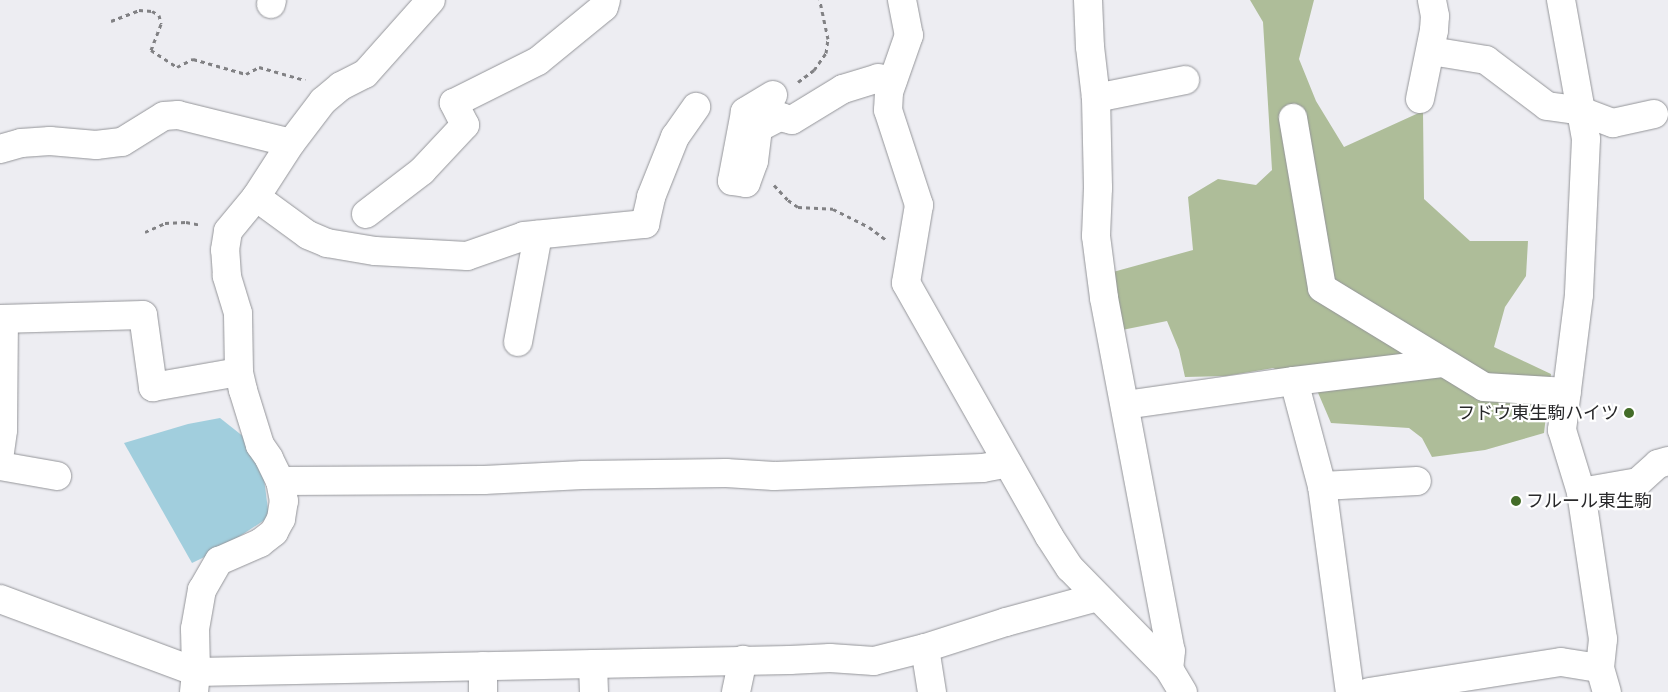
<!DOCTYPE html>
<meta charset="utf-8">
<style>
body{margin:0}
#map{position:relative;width:1668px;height:692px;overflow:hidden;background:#ededf2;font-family:"Zilla Slab","Noto Sans JP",serif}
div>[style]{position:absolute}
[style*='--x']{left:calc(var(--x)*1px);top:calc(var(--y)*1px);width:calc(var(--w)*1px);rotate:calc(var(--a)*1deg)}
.forest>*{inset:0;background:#aebd99}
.water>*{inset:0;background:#a1cedd}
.path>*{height:3px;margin-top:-1.5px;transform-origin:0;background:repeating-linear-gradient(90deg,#818184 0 4px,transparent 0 8px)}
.roads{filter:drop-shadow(0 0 1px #949599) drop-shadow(0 0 1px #949599)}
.minor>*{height:28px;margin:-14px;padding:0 14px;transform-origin:14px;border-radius:14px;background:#fff}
.dots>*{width:14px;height:14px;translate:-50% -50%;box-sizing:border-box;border:2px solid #fff;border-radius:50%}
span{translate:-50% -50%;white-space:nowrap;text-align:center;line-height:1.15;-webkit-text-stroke:4.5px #fff;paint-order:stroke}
.poi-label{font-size:18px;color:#28282a}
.right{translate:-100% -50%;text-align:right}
.left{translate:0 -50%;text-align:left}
</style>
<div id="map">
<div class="forest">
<i style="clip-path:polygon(1250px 0,1314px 0,1299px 59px,1316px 101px,1344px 147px,1423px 111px,1424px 199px,1470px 241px,1528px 241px,1526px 276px,1505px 307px,1494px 347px,1551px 374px,1544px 433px,1485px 450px,1432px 457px,1422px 438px,1409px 428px,1331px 423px,1316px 388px,1273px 368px,1226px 376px,1185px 377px,1179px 350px,1167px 321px,1122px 330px,1113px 272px,1193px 250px,1188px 197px,1218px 179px,1256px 185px,1272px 170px,1263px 22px)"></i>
</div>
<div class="water">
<i style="clip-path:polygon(220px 418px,244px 437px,263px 471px,269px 517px,219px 550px,192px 563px,124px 443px,188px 424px)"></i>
</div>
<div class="path">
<i style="--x:111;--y:21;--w:30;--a:-21"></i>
<i style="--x:139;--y:10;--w:13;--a:4"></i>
<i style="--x:152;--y:11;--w:8;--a:30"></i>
<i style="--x:159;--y:15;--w:9;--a:77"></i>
<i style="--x:161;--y:24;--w:28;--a:111"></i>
<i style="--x:151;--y:50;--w:31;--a:33"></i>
<i style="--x:177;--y:67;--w:18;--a:-27"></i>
<i style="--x:193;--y:59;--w:55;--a:15.8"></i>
<i style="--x:246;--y:74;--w:15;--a:-28"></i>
<i style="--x:259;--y:67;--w:48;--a:15.8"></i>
<i style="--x:798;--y:82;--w:20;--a:-37"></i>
<i style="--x:814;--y:70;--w:21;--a:-55"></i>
<i style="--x:826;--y:53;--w:14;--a:-82"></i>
<i style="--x:828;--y:39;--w:40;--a:-102"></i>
<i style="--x:774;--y:185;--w:21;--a:47"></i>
<i style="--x:788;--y:200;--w:12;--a:35"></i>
<i style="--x:798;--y:207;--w:35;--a:3"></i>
<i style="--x:833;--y:209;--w:40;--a:26.6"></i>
<i style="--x:869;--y:227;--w:21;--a:37"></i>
<i style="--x:145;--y:232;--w:22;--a:-24"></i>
<i style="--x:165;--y:223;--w:21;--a:-3"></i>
<i style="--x:186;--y:222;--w:15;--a:11"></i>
</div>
<div class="roads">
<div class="minor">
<i style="--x:902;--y:0;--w:36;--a:79"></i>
<i style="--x:909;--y:35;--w:60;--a:109.3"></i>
<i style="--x:889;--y:92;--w:18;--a:93"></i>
<i style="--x:888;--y:110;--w:100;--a:71.9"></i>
<i style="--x:919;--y:205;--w:79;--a:99.5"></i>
<i style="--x:906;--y:283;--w:291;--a:60.5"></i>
<i style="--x:1049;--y:536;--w:38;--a:57"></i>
<i style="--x:1070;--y:568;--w:141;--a:45.6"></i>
<i style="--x:1169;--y:669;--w:27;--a:59"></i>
<i style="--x:1088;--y:0;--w:47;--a:87.6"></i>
<i style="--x:1090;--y:47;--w:51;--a:83.3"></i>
<i style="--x:1096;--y:98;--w:90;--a:88.7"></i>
<i style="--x:1098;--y:188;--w:48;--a:92.4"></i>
<i style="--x:1096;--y:236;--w:63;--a:82.6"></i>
<i style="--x:1104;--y:298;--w:359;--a:79.3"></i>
<i style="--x:1171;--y:651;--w:18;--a:96"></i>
<i style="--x:1561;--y:0;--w:141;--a:79.8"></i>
<i style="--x:1586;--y:139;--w:156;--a:92.6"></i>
<i style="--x:1579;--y:295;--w:136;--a:97.2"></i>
<i style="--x:1562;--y:430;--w:65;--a:73"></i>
<i style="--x:1581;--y:492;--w:149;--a:81.5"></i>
<i style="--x:1603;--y:639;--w:29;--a:96"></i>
<i style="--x:1600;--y:668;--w:25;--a:74"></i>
<i style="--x:271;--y:4;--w:4;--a:-76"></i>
<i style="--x:1431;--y:51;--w:56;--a:9.3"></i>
<i style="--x:1486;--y:60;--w:76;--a:37"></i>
<i style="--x:1547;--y:106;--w:34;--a:8"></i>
<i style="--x:1581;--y:111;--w:34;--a:21"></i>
<i style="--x:1613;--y:123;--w:42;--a:-12.4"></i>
<i style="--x:773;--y:95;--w:33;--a:149"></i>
<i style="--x:745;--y:112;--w:70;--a:100.7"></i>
<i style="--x:732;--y:181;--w:14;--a:8"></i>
<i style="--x:746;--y:183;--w:23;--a:-70"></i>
<i style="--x:754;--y:161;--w:33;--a:-83"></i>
<i style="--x:758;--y:128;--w:25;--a:-27"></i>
<i style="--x:780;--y:117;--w:12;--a:14"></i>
<i style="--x:792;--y:120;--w:60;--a:-31.3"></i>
<i style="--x:843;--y:89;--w:37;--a:-17"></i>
<i style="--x:878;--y:78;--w:15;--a:8"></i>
<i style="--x:1096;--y:98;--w:91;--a:-11.4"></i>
<i style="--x:1420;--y:99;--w:70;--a:-78.5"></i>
<i style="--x:1434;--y:30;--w:14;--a:-86"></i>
<i style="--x:1435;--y:16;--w:16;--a:-101"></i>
<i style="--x:1293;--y:118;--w:172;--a:80.3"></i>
<i style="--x:1322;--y:288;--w:190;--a:31.4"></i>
<i style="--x:1484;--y:387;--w:83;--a:3.4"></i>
<i style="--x:0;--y:149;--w:22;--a:-16"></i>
<i style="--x:21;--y:143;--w:29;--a:-4"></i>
<i style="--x:50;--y:141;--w:46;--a:5"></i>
<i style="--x:96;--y:145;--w:26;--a:-7"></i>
<i style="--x:122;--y:142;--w:49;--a:-31.8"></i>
<i style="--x:164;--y:116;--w:14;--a:-4"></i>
<i style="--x:178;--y:115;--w:116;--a:13.9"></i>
<i style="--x:256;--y:197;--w:64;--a:36.2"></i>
<i style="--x:308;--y:235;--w:21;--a:23"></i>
<i style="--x:327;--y:243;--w:49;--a:9.5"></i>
<i style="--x:375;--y:251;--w:92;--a:3.1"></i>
<i style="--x:467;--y:256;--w:60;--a:-19.3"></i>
<i style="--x:524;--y:236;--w:122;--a:-5.7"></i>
<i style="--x:645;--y:224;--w:28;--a:-77"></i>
<i style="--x:651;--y:197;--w:65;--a:-68.2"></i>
<i style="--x:675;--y:137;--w:37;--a:-55"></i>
<i style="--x:366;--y:214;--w:71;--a:-37.5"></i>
<i style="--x:422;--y:171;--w:63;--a:-46.9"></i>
<i style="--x:465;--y:125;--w:25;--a:-117"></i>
<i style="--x:454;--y:103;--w:94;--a:-26.6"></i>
<i style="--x:538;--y:61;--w:85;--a:-39.3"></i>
<i style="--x:604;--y:7;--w:7;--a:-74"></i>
<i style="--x:0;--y:319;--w:143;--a:-1.6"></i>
<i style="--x:143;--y:315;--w:73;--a:82.1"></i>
<i style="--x:153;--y:387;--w:87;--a:-9.9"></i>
<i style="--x:518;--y:342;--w:109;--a:-79.4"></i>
<i style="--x:1294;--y:381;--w:109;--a:75.1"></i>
<i style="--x:1322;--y:486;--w:208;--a:82.3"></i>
<i style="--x:1125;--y:405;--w:171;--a:-8.1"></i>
<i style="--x:1294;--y:381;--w:149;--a:-6.9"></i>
<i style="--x:0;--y:452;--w:22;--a:-82"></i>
<i style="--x:3;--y:430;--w:111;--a:-89.5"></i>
<i style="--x:0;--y:466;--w:58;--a:10"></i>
<i style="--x:280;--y:481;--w:204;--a:-0.3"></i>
<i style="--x:484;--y:480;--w:99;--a:-2.9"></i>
<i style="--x:583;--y:475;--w:143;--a:-0.8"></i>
<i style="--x:726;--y:473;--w:48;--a:3.6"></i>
<i style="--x:774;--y:476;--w:209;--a:-2.2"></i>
<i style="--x:983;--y:468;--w:25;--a:-11"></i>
<i style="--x:1322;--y:486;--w:95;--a:-3"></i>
<i style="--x:1581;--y:492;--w:58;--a:-10"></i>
<i style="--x:1638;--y:482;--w:27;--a:-42"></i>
<i style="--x:1658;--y:464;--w:10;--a:-17"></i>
<i style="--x:0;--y:599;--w:209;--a:20.4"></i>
<i style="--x:196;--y:672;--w:594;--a:-1.16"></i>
<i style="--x:790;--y:660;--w:40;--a:-2.9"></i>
<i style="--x:830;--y:658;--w:44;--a:3.9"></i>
<i style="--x:874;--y:661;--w:53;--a:-14.3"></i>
<i style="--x:925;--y:648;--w:85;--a:-17.8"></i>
<i style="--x:1006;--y:622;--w:95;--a:-15.2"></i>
<i style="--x:925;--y:648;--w:45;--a:81"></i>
<i style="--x:593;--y:664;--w:28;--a:88"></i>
<i style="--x:194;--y:692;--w:20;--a:-84"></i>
<i style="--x:196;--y:672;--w:43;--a:-91.3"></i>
<i style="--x:195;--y:629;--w:40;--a:-80"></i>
<i style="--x:202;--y:590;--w:34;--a:-60"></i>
<i style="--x:219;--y:561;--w:45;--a:-23.7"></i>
<i style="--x:260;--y:543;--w:18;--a:-38"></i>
<i style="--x:274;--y:532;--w:15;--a:-62"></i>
<i style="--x:281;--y:519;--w:18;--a:-81"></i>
<i style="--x:284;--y:501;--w:20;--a:-101"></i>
<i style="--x:280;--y:481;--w:25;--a:-116"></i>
<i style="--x:269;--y:458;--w:16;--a:-125"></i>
<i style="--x:260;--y:445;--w:58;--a:-107.2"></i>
<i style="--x:243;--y:390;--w:18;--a:-103"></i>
<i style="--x:239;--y:372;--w:59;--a:-91"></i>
<i style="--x:238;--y:313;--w:39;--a:-107"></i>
<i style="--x:227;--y:276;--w:26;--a:-94"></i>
<i style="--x:225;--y:250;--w:19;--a:-81"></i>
<i style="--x:228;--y:231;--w:44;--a:-50.5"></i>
<i style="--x:256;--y:197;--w:64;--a:-57.1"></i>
<i style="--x:291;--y:143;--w:53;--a:-52.7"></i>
<i style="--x:323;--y:101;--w:23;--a:-40"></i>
<i style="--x:341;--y:86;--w:27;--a:-27"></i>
<i style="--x:365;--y:74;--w:99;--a:-48.3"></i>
<i style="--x:483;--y:692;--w:26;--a:-90"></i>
<i style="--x:736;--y:692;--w:33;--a:-78"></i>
<i style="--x:1369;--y:692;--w:194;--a:-8.9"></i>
<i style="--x:1561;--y:662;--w:39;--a:9"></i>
</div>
</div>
<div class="dots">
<i style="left:1629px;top:413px;background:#436c28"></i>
<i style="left:1516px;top:501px;background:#436c28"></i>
</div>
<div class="poi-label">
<span class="right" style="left:1619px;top:413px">フドウ東生駒ハイツ</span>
<span class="left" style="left:1526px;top:501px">フルール東生駒</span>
</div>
</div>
